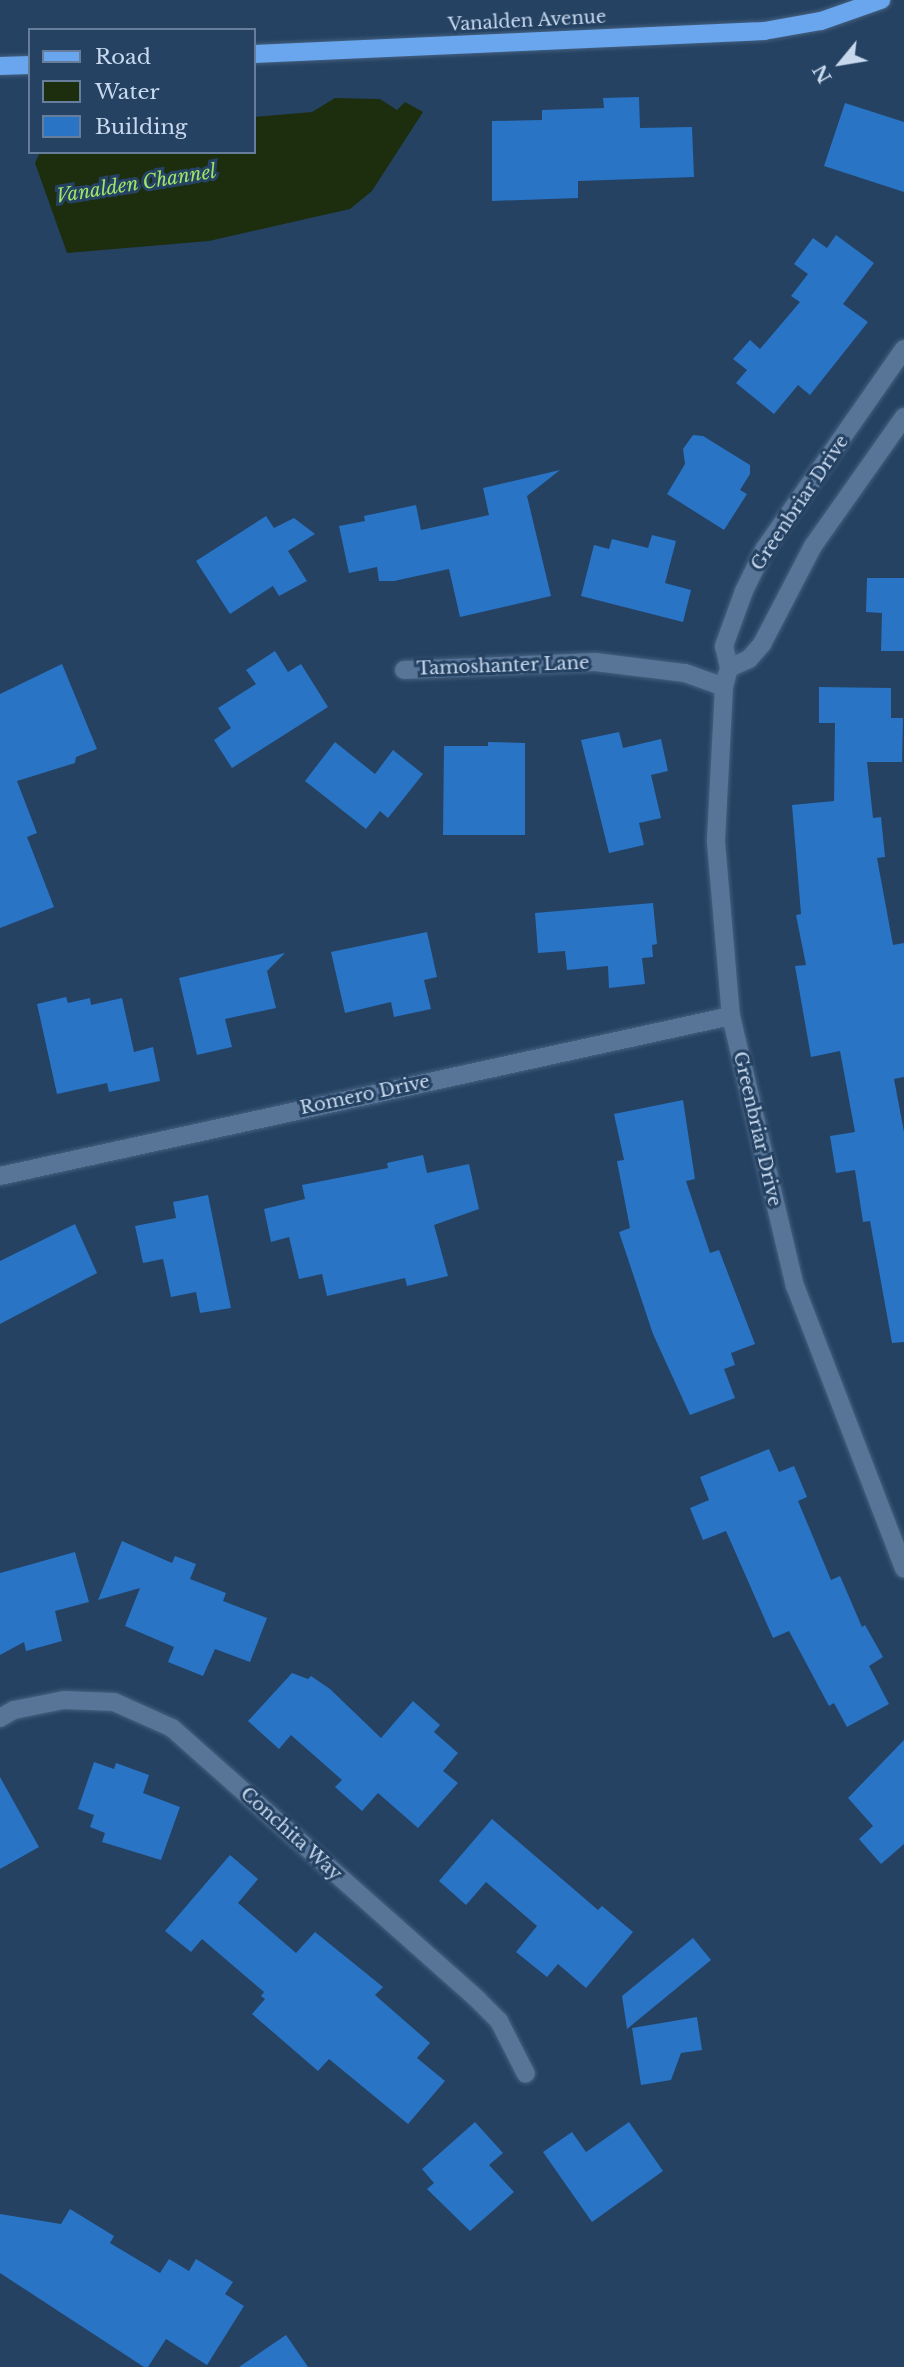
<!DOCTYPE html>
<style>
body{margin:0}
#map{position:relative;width:904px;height:2367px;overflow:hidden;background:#254263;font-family:"Libre Baskerville",serif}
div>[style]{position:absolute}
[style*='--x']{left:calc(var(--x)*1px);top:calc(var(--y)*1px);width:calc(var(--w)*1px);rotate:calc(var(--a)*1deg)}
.water>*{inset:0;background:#1d2e0f}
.building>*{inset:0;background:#2974c4}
.roads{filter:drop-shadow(0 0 2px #46607f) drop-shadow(0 0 2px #46607f)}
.minor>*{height:18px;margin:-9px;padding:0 9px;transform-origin:9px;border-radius:9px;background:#587598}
.major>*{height:18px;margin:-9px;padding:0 9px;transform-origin:9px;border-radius:9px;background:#69a6ed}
span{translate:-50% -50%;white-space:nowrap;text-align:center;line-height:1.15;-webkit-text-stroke:6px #254263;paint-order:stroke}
.street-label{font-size:18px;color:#c8d9ee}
.water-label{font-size:19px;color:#9fe668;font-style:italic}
.legend{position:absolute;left:28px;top:28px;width:228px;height:126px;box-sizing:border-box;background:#254263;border:2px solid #667e9b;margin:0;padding:9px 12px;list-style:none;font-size:21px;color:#c8d9ee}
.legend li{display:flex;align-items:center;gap:14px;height:35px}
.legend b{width:35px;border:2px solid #667e9b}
.north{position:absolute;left:806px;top:28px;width:70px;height:70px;-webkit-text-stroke:5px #254263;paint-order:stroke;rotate:240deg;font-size:19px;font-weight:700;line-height:28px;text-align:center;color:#c8d9ee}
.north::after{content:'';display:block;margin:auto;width:24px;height:32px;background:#c8d9ee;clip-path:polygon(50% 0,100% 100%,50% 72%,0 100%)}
</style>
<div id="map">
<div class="water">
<i style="clip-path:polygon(335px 98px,380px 99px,397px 110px,405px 102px,423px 112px,372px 191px,350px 209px,209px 241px,67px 253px,35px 163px,40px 152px,254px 152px,254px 117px,312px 112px)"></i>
</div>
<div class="building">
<i style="clip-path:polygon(639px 97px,640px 128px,692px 127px,694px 177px,578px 181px,578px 198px,492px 201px,492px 121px,542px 120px,542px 110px,604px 108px,603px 98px)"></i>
<i style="clip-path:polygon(845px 103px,904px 122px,904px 192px,824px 166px)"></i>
<i style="clip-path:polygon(836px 235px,874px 263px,843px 304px,868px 322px,810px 395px,798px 385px,774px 414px,736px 383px,747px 370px,733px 359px,750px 340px,760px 349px,800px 302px,791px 296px,808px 274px,794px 264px,813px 238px,827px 248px)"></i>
<i style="clip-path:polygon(693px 435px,703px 436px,750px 465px,750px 474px,740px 490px,747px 494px,724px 530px,667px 494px,685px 464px,683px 449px)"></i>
<i style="clip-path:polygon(560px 470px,527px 496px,551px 596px,460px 617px,449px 569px,394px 581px,379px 581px,377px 567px,349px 573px,339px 526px,365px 521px,364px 516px,416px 505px,421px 530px,489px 515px,483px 488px)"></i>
<i style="clip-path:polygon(266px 516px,274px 528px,294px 518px,315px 534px,288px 551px,307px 581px,279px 596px,273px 586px,230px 614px,196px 561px)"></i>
<i style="clip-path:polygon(652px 535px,676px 541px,665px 583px,691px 590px,683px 622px,581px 596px,594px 545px,609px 549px,612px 539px,648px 548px)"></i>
<i style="clip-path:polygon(867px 578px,904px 578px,904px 651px,881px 651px,882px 613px,866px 612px)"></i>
<i style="clip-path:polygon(275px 651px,288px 672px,301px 664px,328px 707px,232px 768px,214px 740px,231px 728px,218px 708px,256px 684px,246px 670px)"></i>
<i style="clip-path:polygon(62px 664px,97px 749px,76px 757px,75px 763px,17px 781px,37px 833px,27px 837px,54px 907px,0 928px,0 694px)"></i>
<i style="clip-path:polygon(819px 687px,891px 688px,891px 718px,903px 718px,902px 762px,867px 762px,873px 818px,881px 817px,885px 857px,877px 858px,893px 945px,904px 943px,904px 1077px,894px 1079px,904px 1132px,904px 1342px,892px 1343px,870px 1221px,863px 1222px,855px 1170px,836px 1173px,830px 1136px,855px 1132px,840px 1051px,811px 1057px,795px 966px,806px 965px,796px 915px,801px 914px,792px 805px,834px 801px,835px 723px,819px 723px)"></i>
<i style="clip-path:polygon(619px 732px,623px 748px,661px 739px,668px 771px,651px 775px,661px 818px,639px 823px,644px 845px,609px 853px,581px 740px)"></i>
<i style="clip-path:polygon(335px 742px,375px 774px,393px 750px,423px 774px,388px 818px,380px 811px,366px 829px,305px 781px)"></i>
<i style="clip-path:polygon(488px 742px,525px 743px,525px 835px,443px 835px,444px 746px,488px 746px)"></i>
<i style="clip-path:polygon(653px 903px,657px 944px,652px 945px,653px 957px,642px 958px,645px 984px,609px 988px,608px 966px,567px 970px,565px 951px,538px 953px,535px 913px)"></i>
<i style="clip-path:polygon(427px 932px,437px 977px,424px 980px,431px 1009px,394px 1017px,391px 1002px,345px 1013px,331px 952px)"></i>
<i style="clip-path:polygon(285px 953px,267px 971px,276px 1008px,225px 1019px,232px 1047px,197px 1055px,179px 978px)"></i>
<i style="clip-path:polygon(66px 997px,68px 1003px,90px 998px,91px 1005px,122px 998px,134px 1052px,153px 1047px,160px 1081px,109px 1092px,107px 1083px,57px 1094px,37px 1004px)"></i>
<i style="clip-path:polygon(683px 1100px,695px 1179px,686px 1181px,710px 1253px,719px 1250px,755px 1344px,731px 1353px,735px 1365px,724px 1369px,735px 1398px,690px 1415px,653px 1334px,619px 1232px,630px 1228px,617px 1161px,624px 1160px,614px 1114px)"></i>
<i style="clip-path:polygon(423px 1155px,427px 1173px,469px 1164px,479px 1209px,434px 1225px,448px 1276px,407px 1286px,405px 1278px,327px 1296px,322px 1274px,299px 1279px,289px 1237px,271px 1242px,264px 1209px,305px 1199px,302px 1185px,388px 1168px,387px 1163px)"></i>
<i style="clip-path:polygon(208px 1195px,231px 1308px,200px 1313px,196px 1292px,171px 1297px,163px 1259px,143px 1263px,135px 1226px,176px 1218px,173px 1202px)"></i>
<i style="clip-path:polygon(75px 1224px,97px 1273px,0 1324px,0 1261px)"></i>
<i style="clip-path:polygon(769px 1449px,779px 1472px,794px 1466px,807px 1497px,798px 1501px,831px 1580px,840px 1576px,862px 1627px,865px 1625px,883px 1657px,869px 1666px,889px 1704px,847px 1727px,834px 1703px,829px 1706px,789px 1631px,773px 1638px,726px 1531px,703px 1540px,690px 1508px,709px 1500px,700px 1477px)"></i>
<i style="clip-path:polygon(122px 1541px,172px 1563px,175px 1556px,196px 1564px,190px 1579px,226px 1593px,223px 1601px,267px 1618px,250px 1662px,215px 1649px,203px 1676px,168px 1662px,174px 1647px,125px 1626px,140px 1588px,98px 1600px)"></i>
<i style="clip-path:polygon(75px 1552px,89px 1602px,55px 1611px,62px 1641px,26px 1651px,24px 1642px,0 1655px,0 1573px)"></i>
<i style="clip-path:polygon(292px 1673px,308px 1679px,311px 1676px,330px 1689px,381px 1738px,413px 1701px,440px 1725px,434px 1732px,458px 1753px,443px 1771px,458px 1783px,418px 1828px,378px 1793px,362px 1811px,335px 1787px,342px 1780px,291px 1735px,279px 1749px,248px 1721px)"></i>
<i style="clip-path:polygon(904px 1740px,904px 1844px,881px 1864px,859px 1839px,873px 1826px,848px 1798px)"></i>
<i style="clip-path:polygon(94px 1762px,114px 1769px,116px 1763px,149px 1775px,143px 1793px,180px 1807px,161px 1860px,102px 1842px,105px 1833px,90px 1827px,94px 1815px,78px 1809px)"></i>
<i style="clip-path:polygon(0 1777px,39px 1847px,0 1869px)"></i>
<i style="clip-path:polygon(492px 1819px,598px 1910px,602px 1906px,633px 1932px,586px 1988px,558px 1964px,547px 1977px,516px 1952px,537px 1926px,486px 1882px,466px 1905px,439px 1881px)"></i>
<i style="clip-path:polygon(230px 1855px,258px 1879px,238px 1903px,296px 1953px,315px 1932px,383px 1987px,375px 1995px,430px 2043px,417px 2058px,445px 2081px,408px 2124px,329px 2059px,318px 2071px,252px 2014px,265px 1999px,261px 1996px,264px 1992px,202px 1939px,191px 1952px,165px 1931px)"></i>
<i style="clip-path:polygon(693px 1938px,711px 1960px,627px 2029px,622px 1996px)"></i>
<i style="clip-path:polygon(697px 2017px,702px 2050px,681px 2053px,671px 2080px,641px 2085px,632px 2028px)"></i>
<i style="clip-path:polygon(475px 2122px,503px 2153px,489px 2165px,514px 2192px,470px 2231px,427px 2189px,434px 2183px,422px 2169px)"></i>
<i style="clip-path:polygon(629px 2122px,663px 2171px,592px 2222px,543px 2152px,572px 2132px,586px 2152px)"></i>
<i style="clip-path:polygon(70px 2209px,114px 2236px,110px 2243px,160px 2273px,169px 2259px,189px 2271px,196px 2259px,233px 2282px,225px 2294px,244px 2306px,207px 2365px,166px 2339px,148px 2367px,144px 2367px,0 2273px,0 2214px,61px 2224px)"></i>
<i style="clip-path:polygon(286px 2335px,308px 2367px,239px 2367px)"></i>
</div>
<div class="roads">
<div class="minor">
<i style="--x:904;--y:349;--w:245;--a:124.9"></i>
<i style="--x:764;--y:550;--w:46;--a:116"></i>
<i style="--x:744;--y:591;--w:59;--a:110"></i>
<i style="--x:724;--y:646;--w:23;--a:77"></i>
<i style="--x:729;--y:668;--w:20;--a:105"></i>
<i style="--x:724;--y:687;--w:155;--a:93"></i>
<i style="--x:716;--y:842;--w:175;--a:85.1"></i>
<i style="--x:731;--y:1016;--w:277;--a:76.7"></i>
<i style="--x:795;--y:1286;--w:303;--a:68.9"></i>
<i style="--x:729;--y:668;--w:22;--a:-24"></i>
<i style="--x:749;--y:659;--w:20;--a:-49"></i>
<i style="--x:762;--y:644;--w:110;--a:-62.5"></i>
<i style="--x:813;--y:546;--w:158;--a:-54.8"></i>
<i style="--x:404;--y:670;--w:191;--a:-2.4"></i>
<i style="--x:595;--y:662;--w:91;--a:7"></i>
<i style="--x:685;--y:673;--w:41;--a:19.7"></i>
<i style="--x:0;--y:1176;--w:748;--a:-12.35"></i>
<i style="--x:0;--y:1718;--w:16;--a:-30"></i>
<i style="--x:14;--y:1710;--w:51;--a:-11.3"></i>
<i style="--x:64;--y:1700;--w:50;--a:2.3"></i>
<i style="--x:114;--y:1702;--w:64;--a:24.1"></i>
<i style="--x:172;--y:1728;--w:409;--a:41.6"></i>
<i style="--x:478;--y:2000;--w:30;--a:45"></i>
<i style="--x:499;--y:2021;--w:59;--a:63"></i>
</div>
<div class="major">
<i style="--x:254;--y:54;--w:511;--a:-2.58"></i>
<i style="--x:764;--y:31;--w:58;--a:-10"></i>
<i style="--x:821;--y:21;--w:64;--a:-19.3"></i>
<i style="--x:0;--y:66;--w:30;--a:-2"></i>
</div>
</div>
<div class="street-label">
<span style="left:527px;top:21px;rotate:-3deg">Vanalden Avenue</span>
<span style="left:800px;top:503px;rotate:-56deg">Greenbriar Drive</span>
<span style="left:503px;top:666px;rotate:-2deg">Tamoshanter Lane</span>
<span style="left:365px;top:1095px;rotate:-12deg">Romero Drive</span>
<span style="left:757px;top:1129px;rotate:77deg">Greenbriar Drive</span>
<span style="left:291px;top:1834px;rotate:42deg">Conchita Way</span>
</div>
<div class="water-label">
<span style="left:136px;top:184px;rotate:-9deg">Vanalden Channel</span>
</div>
<ul class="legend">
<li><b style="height:9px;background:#69a6ed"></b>Road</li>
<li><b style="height:19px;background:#1d2e0f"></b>Water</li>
<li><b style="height:19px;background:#2974c4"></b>Building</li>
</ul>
<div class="north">N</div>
</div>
